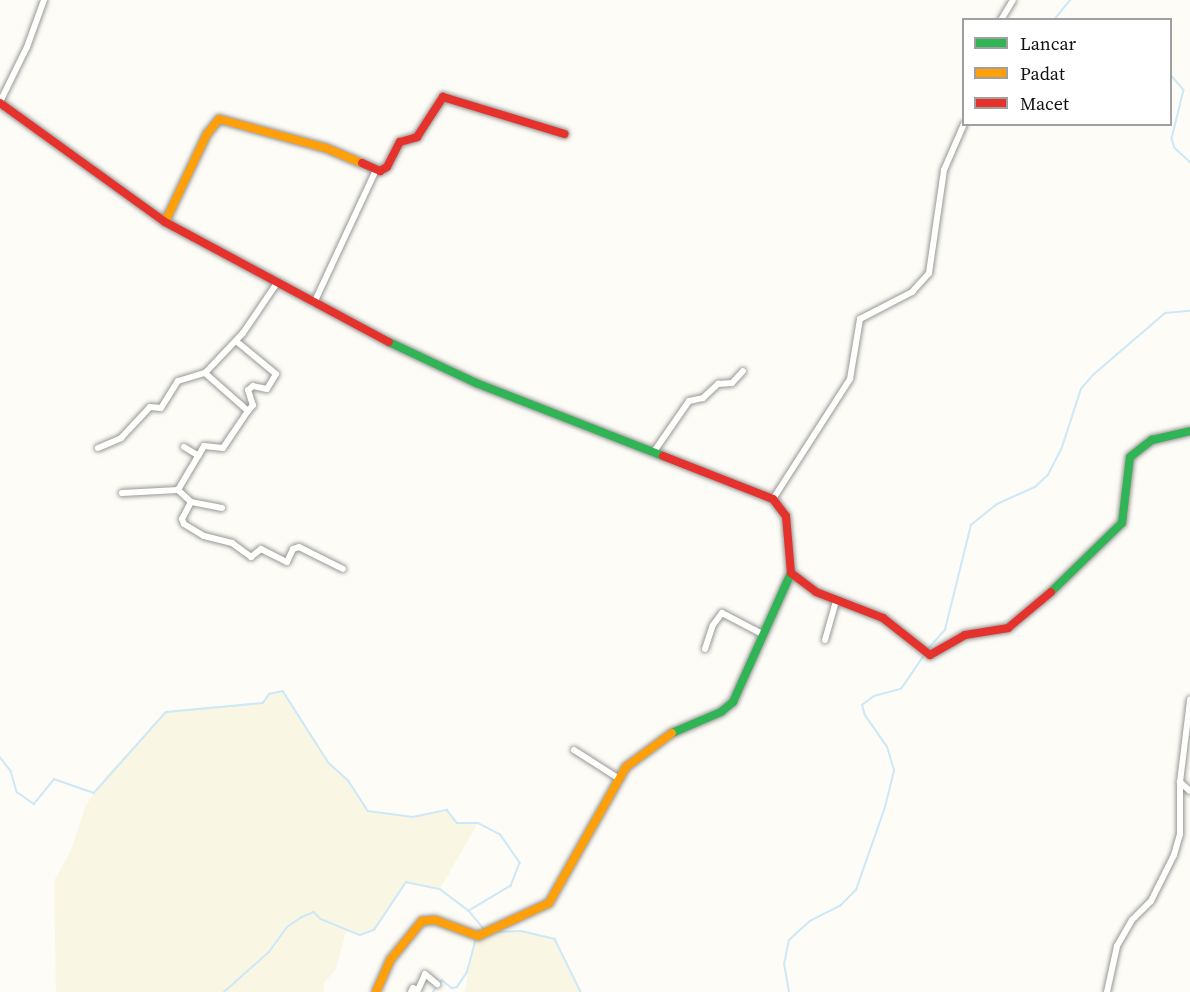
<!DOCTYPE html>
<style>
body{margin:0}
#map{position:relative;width:1190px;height:992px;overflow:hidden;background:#fdfcf7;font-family:"Source Serif 4",serif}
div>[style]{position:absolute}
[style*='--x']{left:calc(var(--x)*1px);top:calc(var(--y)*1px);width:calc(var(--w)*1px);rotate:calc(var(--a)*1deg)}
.farmland>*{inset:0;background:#f9f7e4}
.stream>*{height:1.5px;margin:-0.75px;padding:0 0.75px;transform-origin:0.75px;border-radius:0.75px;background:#cde8f7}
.roads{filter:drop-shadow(0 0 2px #979795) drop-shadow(0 0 2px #979795)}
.street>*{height:6px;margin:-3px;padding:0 3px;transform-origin:3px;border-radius:3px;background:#fffffe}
.fast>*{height:8px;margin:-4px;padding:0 4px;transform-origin:4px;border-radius:4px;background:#30b455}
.slow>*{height:8px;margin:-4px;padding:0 4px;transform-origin:4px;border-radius:4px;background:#ff9f0a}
.jam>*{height:8px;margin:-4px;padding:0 4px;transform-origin:4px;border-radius:4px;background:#e5322d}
span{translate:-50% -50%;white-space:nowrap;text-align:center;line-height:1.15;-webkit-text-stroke:6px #fff;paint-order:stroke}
.legend{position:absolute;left:962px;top:18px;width:210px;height:108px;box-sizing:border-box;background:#fff;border:2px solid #a0a0a0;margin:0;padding:8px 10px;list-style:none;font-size:18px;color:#111}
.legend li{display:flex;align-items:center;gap:12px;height:30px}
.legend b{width:30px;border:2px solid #a0a0a0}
</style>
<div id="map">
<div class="farmland">
<i style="clip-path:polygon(283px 691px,328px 763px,348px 780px,368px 811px,413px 817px,447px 810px,457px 823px,478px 823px,440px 889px,406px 883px,374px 930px,360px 935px,346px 932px,336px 969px,324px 983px,324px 992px,56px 992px,54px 881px,71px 850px,86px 805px,105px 777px,166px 712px,263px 703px,269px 694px)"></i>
<i style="clip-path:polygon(481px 929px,497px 933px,521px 931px,555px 939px,581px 992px,465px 992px,473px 943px)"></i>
</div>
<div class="stream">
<i style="--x:1054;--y:20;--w:26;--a:-51"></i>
<i style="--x:1170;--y:74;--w:21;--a:49"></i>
<i style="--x:1184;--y:90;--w:50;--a:103.8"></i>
<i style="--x:1172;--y:139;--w:9;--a:72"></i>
<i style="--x:1175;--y:148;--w:21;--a:43"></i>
<i style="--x:927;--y:650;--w:27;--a:-48"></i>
<i style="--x:945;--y:630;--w:108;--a:-76.1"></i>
<i style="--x:971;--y:525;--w:33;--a:-39"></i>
<i style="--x:997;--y:504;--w:42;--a:-24.1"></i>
<i style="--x:1035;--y:487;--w:18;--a:-43"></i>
<i style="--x:1048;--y:475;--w:31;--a:-63"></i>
<i style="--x:1062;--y:447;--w:61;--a:-71.9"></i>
<i style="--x:1081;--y:389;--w:18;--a:-49"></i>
<i style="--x:1093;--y:375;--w:95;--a:-40.7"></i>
<i style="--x:1165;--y:313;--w:25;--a:-5"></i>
<i style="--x:0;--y:757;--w:18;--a:52"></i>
<i style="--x:11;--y:771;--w:22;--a:74"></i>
<i style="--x:17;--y:792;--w:21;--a:35"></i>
<i style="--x:34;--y:804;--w:32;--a:-51"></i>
<i style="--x:54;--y:779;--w:42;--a:19.3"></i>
<i style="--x:94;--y:793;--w:108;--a:-48.4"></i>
<i style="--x:166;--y:712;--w:97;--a:-5.3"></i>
<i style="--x:263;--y:703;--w:11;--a:-56"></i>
<i style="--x:269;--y:694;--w:14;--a:-12"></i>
<i style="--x:283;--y:691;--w:85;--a:57.4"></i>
<i style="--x:329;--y:763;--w:25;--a:42"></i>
<i style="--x:348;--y:780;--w:37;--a:57"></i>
<i style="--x:368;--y:811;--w:45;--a:7.6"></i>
<i style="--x:413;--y:817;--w:35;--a:-12"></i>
<i style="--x:447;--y:810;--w:16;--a:52"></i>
<i style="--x:457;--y:823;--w:21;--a:0"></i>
<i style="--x:478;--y:823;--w:25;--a:27"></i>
<i style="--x:500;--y:834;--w:35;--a:55"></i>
<i style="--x:520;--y:863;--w:25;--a:111"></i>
<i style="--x:511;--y:886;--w:49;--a:149.2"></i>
<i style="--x:495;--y:932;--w:26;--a:-2"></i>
<i style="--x:521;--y:931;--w:35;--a:13"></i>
<i style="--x:555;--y:939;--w:59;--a:63.9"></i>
<i style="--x:224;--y:992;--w:60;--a:-41.6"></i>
<i style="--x:269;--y:952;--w:31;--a:-54"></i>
<i style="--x:287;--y:927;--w:18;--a:-34"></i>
<i style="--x:302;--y:917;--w:13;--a:-23"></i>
<i style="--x:314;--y:912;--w:10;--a:45"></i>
<i style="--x:321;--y:919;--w:42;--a:22.3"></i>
<i style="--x:360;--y:935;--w:15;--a:-20"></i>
<i style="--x:374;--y:930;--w:58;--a:-56.3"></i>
<i style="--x:406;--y:882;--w:35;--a:12"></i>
<i style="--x:440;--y:889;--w:36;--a:37"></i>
<i style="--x:469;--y:911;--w:23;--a:50"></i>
<i style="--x:433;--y:992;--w:15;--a:-53"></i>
<i style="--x:442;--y:980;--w:13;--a:39"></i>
<i style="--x:452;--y:988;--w:5;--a:-11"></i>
<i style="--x:457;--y:987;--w:18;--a:-56"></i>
<i style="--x:467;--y:972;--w:34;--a:-75"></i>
<i style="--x:789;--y:992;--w:27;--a:-100"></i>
<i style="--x:784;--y:965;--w:25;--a:-79"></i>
<i style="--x:789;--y:940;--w:28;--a:-42"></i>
<i style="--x:810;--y:921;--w:34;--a:-27"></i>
<i style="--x:840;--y:906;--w:23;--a:-45"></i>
<i style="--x:856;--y:890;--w:88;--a:-70.7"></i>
<i style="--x:885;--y:807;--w:38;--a:-76"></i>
<i style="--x:894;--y:770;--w:24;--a:-107"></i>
<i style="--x:887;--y:747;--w:38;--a:-125"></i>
<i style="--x:865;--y:716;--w:11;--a:-105"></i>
<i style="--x:862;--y:705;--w:15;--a:-37"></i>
<i style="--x:874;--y:696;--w:28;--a:-15"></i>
<i style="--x:901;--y:689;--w:42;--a:-55.6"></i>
</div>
<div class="roads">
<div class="street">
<i style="--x:1001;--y:20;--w:23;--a:-59"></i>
<i style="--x:0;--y:102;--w:61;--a:-63.9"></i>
<i style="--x:27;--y:47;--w:50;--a:-70.1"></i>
<i style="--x:314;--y:303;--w:147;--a:-65"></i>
<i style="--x:236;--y:341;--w:52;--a:39.5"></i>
<i style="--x:276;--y:374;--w:17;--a:121"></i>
<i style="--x:267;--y:389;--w:14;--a:-168"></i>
<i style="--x:253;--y:386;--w:6;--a:141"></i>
<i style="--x:248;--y:390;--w:16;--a:72"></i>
<i style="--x:253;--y:405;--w:8;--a:130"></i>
<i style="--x:184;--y:447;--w:17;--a:31"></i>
<i style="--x:98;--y:448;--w:25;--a:-23"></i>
<i style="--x:121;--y:438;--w:42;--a:-46.9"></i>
<i style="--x:150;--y:407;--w:11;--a:5"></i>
<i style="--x:161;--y:408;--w:32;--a:-58"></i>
<i style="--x:178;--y:381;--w:28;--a:-17"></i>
<i style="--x:653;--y:453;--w:63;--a:-55.3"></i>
<i style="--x:689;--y:401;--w:14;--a:-12"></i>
<i style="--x:703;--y:398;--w:21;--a:-43"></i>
<i style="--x:718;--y:384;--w:14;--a:-4"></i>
<i style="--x:732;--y:383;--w:16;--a:-47"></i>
<i style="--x:122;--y:493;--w:56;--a:-3.1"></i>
<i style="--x:773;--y:499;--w:143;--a:-57.3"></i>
<i style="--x:850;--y:379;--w:61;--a:-80.5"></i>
<i style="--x:860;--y:319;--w:59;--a:-27.4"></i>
<i style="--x:912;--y:292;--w:25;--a:-48"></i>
<i style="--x:929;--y:273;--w:104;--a:-81.7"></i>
<i style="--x:944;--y:170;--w:50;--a:-66.5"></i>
<i style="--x:191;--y:502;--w:19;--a:118"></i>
<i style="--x:182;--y:519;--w:5;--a:68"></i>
<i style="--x:184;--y:524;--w:23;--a:31"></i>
<i style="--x:204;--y:536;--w:29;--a:14"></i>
<i style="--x:232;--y:543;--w:24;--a:36"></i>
<i style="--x:251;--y:557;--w:13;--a:-39"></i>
<i style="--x:261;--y:549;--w:29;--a:27"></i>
<i style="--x:287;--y:562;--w:14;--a:-65"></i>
<i style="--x:293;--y:549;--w:6;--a:-18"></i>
<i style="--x:299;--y:547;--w:49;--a:26.6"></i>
<i style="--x:222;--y:508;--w:32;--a:-169"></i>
<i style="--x:191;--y:502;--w:18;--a:-137"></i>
<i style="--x:178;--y:490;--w:51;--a:-59.4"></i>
<i style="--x:204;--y:446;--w:19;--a:6"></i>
<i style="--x:223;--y:448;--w:45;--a:-56"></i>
<i style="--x:248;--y:411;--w:57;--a:-138.5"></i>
<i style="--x:205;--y:373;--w:55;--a:-46.5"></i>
<i style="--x:243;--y:333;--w:60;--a:-55.8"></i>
<i style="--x:825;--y:640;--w:41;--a:-74.2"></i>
<i style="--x:705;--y:649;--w:25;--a:-72"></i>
<i style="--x:713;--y:625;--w:15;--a:-53"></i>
<i style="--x:722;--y:613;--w:47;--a:27.6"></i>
<i style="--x:574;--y:750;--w:52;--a:32.5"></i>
<i style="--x:1180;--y:782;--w:13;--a:42"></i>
<i style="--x:411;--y:992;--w:4;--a:-63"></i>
<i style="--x:413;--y:988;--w:5;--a:22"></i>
<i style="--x:418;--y:990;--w:17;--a:-66"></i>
<i style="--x:425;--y:974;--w:16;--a:40"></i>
<i style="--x:1107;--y:992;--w:47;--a:-77.7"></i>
<i style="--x:1117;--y:946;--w:30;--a:-60"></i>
<i style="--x:1132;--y:920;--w:27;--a:-45"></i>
<i style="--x:1151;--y:901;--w:51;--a:-63.4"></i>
<i style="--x:1174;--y:855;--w:22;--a:-74"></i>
<i style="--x:1180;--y:834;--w:52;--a:-90"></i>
<i style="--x:1180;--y:782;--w:83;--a:-83"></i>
</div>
<div class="fast">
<i style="--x:389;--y:342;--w:96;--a:25.2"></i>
<i style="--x:476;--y:383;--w:201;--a:21.3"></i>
<i style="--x:1051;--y:592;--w:99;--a:-44.2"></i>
<i style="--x:1122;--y:523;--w:66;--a:-83.1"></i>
<i style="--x:1130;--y:457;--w:28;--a:-38"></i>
<i style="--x:1152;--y:440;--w:39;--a:-13"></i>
<i style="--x:672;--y:733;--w:53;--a:-23.2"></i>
<i style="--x:721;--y:712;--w:16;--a:-40"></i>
<i style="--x:733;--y:702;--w:141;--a:-65.8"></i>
</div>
<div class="slow">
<i style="--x:165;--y:222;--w:98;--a:-64.5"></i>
<i style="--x:207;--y:134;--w:19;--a:-51"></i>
<i style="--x:219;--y:119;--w:111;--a:15.2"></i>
<i style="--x:326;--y:148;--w:39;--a:23"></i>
<i style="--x:376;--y:992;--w:36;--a:-66"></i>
<i style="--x:391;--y:959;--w:49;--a:-50.8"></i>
<i style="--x:422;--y:921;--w:13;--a:-4"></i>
<i style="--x:435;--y:920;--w:46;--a:20.4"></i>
<i style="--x:478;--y:936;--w:78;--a:-24.9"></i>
<i style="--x:549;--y:903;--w:156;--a:-60.5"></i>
<i style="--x:626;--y:767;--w:57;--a:-36.5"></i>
</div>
<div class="jam">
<i style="--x:0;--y:103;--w:203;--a:35.8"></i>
<i style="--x:165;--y:222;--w:254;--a:28.2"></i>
<i style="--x:362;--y:163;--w:20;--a:24"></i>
<i style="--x:380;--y:171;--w:8;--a:-30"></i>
<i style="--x:387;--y:167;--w:28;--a:-63"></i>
<i style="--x:400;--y:142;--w:18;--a:-16"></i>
<i style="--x:417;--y:137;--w:48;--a:-57"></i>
<i style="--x:443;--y:97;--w:127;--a:16.9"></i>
<i style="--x:663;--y:456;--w:118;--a:21.4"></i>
<i style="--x:773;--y:499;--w:21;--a:53"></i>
<i style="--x:786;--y:516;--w:57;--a:85"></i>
<i style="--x:791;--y:573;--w:31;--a:37"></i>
<i style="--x:816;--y:592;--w:72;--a:21.2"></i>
<i style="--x:883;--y:618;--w:60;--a:38.2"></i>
<i style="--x:930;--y:655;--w:40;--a:-29.7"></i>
<i style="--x:965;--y:635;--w:44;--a:-9.2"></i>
<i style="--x:1008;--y:628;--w:56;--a:-39.9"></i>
</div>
</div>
<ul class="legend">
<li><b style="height:8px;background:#30b455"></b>Lancar</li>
<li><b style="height:8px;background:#ff9f0a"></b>Padat</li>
<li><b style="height:8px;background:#e5322d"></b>Macet</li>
</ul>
</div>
